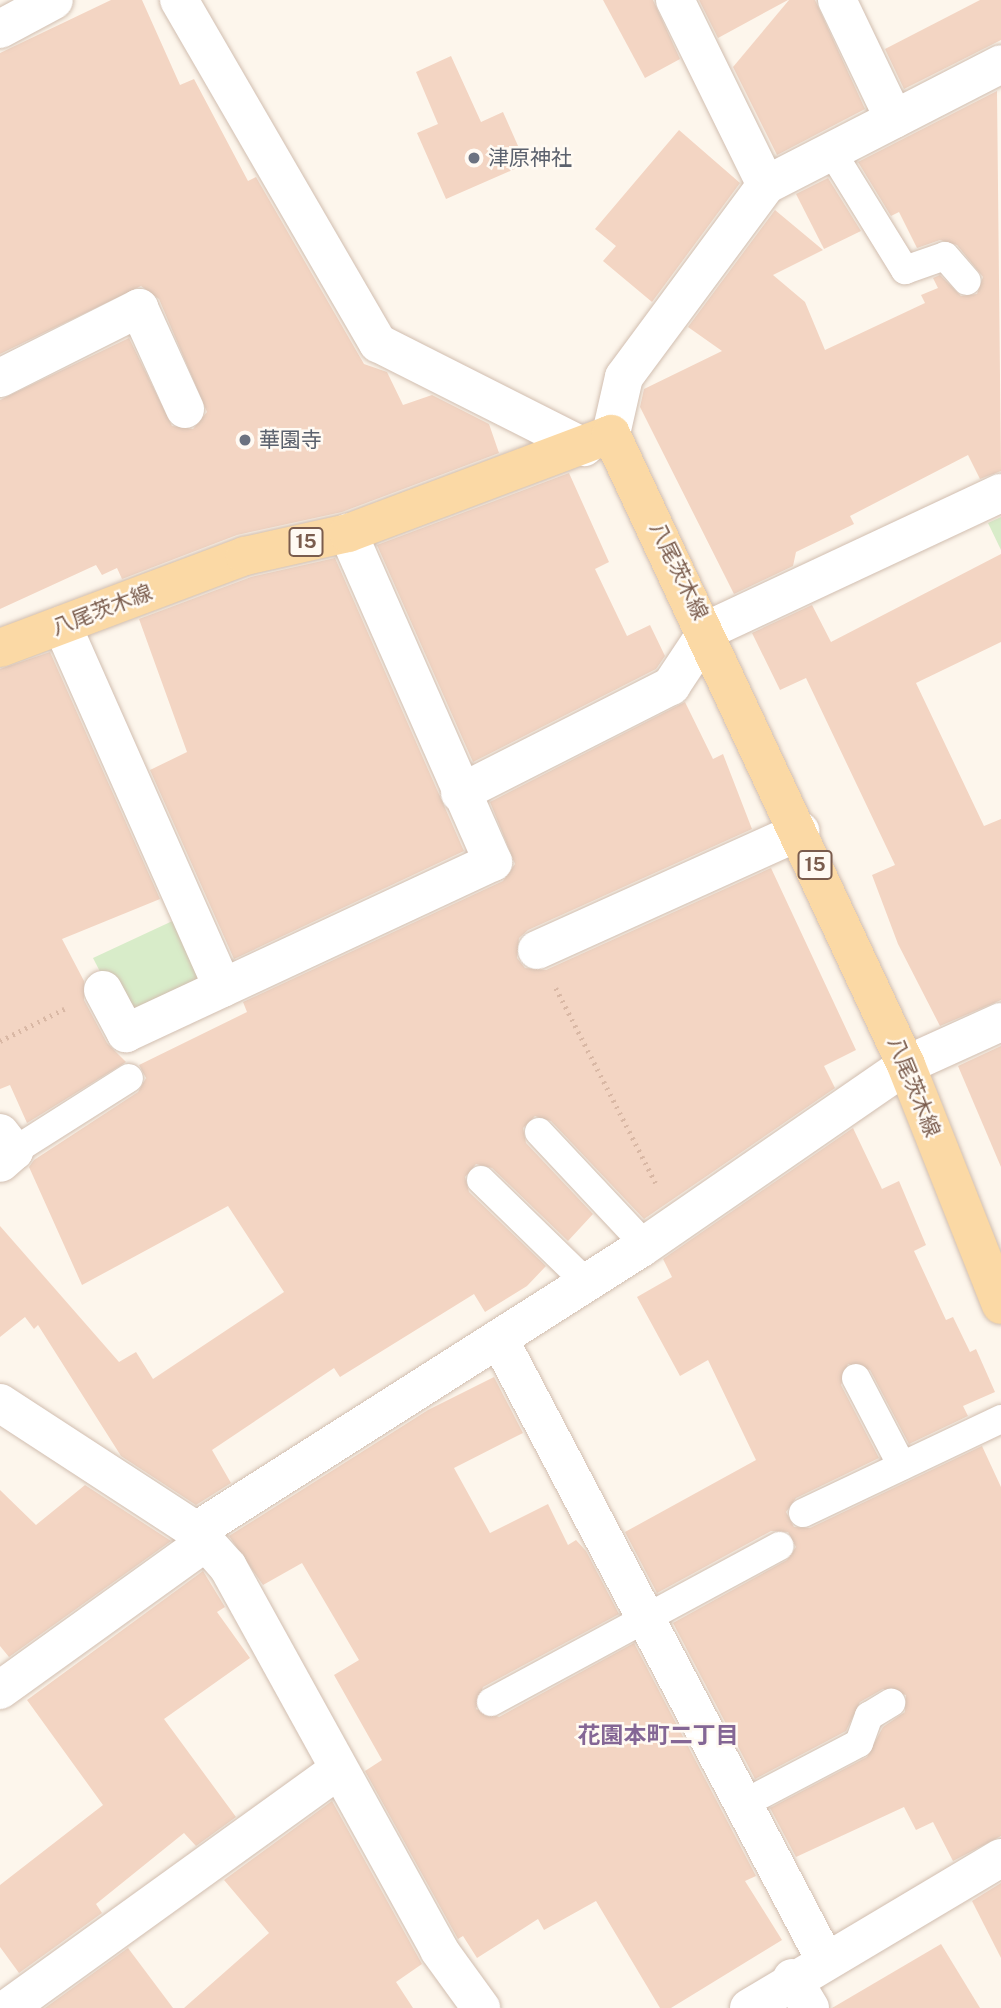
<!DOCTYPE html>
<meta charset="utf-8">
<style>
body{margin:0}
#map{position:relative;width:1001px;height:2008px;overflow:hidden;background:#fdf6ec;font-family:"Public Sans","Noto Sans JP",sans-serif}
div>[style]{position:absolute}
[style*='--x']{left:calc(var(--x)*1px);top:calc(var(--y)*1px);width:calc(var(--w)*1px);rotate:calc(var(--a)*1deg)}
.green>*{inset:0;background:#d8ecc9}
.building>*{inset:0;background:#f3d5c3}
.path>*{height:4.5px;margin-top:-2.25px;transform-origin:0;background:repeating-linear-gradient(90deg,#d9b8a5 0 2px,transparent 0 7px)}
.roads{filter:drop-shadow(0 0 2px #d1beb0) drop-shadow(0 0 2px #d1beb0)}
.service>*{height:28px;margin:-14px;padding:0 14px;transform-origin:14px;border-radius:14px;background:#fff}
.minor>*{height:38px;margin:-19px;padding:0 19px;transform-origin:19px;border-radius:19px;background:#fff}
.primary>*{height:38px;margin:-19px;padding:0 19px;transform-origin:19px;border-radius:19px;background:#fbd9a5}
.dots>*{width:19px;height:19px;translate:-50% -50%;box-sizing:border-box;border:4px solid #fffaf3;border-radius:50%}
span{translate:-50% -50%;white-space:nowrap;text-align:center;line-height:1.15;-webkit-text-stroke:5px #fffaf3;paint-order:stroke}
.shield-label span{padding:2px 5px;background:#fffaf3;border:2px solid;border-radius:5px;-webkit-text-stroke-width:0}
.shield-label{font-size:19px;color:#7a5c4d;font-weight:700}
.worship-label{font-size:21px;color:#5b616d}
.left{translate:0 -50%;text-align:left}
.street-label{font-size:21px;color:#7a5c4d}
.neighbourhood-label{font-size:23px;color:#846695;font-weight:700}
</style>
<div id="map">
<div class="green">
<i style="clip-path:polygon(1001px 517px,1001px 550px,988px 523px)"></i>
<i style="clip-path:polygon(181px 917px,210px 982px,126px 1022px,93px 958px)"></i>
</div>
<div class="building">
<i style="clip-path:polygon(111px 0,142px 0,180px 85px,194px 79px,248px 181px,256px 177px,364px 364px,387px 372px,403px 405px,432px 395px,489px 424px,499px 453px,342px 512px,237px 535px,122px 579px,117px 568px,102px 575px,96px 565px,0 609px,0 400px,129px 338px,172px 426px,193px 429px,207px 412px,159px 299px,141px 286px,0 354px,0 53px)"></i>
<i style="clip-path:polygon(603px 0,653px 0,680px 59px,645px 78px)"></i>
<i style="clip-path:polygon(699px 0,788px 0,718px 38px)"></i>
<i style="clip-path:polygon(789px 0,815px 0,865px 109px,777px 155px,733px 67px)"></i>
<i style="clip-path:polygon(980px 0,1001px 0,1001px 40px,904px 89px,885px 49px)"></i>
<i style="clip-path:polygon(451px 56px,481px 122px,503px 112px,526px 164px,446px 199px,417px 133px,438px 124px,416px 72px)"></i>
<i style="clip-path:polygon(997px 91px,1001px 471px,980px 479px,968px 455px,850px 516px,854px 524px,796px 552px,793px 566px,734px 594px,640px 407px,644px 389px,722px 351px,688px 327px,775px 210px,823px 250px,773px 275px,805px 302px,825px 350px,925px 303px,921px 295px,938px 288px,933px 278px,940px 275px,961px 296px,977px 294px,983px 277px,957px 245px,940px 240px,917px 248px,899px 212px,891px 216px,858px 162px)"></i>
<i style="clip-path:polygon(679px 130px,740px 183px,652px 302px,603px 261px,616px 246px,595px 229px)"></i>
<i style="clip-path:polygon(828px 178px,861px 231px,824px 249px,796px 194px)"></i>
<i style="clip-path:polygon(569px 473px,609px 562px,595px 569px,627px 636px,650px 625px,665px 656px,656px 669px,473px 762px,377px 545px)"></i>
<i style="clip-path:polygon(1001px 554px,1001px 642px,916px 683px,984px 826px,1001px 819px,1001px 1000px,940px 1026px,898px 944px,872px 875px,895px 865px,806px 678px,780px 690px,752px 633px,812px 605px,831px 642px)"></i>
<i style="clip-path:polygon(335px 558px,464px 851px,234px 959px,150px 770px,187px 752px,139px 619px,251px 577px)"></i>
<i style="clip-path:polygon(50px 652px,160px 899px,62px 939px,84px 981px,84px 1000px,107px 1043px,126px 1062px,27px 1123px,10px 1085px,0 1089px,0 669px)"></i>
<i style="clip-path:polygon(685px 702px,713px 759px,723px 754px,752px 829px,528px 930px,519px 938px,517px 958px,525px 968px,546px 970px,771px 868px,856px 1050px,824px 1066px,835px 1088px,644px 1219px,551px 1121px,535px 1116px,523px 1128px,526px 1143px,593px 1214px,568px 1241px,492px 1168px,476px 1164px,465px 1177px,469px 1192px,546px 1266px,527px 1286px,485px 1312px,474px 1294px,340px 1377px,334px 1368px,212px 1450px,231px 1483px,196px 1505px,121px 1456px,38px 1325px,34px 1329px,25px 1317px,0 1337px,0 1226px,119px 1362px,136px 1352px,153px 1379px,284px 1292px,228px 1206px,82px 1285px,29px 1167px,34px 1160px,138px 1092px,146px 1078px,139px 1065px,247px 1012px,243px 1002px,503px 881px,515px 864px,490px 802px)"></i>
<i style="clip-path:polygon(1001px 1046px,1001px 1167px,958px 1066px)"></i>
<i style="clip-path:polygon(853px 1128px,882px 1189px,899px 1181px,926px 1245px,914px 1251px,946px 1320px,953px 1317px,970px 1352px,976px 1349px,995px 1392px,963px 1406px,968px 1416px,909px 1444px,870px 1370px,848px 1364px,841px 1385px,879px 1458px,796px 1498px,786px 1512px,794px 1527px,810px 1528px,982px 1446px,1001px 1487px,1001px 1836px,953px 1861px,933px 1822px,916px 1830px,904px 1807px,796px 1857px,770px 1808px,867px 1757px,883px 1727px,905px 1712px,906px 1695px,883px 1689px,860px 1702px,846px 1731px,755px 1779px,673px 1623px,787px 1560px,796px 1547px,788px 1532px,771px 1531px,657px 1593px,625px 1532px,756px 1460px,708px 1360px,680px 1376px,637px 1297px,672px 1277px,663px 1259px)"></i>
<i style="clip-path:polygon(494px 1377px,523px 1433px,454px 1468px,490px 1533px,548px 1504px,568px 1545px,576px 1540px,586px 1551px,619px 1614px,483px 1687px,476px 1709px,499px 1717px,634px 1643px,756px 1876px,745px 1881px,782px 1940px,671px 2008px,660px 2008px,596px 1901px,544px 1930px,538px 1919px,477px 1958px,463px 1936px,458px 1939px,365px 1771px,382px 1760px,334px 1675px,359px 1660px,302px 1563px,263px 1585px,229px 1536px,428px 1410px)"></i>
<i style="clip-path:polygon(85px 1485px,171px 1541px,9px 1657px,0 1646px,0 1490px,36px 1525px)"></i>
<i style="clip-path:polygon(203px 1571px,225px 1607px,217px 1612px,250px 1658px,164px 1719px,236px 1817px,196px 1846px,184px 1833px,96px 1904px,102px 1913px,19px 1973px,0 1947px,0 1885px,103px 1805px,27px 1700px)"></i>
<i style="clip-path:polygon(332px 1801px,422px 1964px,396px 1982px,413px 2008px,184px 2008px,269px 1933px,224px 1880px)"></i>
<i style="clip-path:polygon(1001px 1883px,1001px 1958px,972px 1901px)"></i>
<i style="clip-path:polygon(941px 1944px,980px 2008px,832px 2008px)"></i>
<i style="clip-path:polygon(128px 1948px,173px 2008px,45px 2008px)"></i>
</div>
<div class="path">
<i style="--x:556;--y:988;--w:219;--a:62.9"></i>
<i style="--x:0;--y:1041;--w:72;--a:-26.6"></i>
</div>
<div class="roads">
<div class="service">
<i style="--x:832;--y:152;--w:139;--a:58.3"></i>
<i style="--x:905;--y:270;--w:42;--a:-19.3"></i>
<i style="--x:945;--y:256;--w:33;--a:49"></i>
<i style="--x:539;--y:1132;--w:155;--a:46.8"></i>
<i style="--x:14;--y:1151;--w:136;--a:-32.4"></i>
<i style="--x:481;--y:1180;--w:148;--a:44.2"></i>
<i style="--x:856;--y:1378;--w:99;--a:62.4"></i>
<i style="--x:803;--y:1513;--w:219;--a:-25.4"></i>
<i style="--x:491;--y:1702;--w:328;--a:-28.4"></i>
<i style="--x:743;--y:1804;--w:131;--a:-27.7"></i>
<i style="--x:859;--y:1743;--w:29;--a:-70"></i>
<i style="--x:869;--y:1716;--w:26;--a:-31"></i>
</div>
<div class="minor">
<i style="--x:179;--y:0;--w:397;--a:59.9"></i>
<i style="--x:378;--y:343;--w:231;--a:26.8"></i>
<i style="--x:675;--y:0;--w:206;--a:63.8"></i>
<i style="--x:837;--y:0;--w:132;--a:64.4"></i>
<i style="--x:0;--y:29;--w:61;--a:-28.2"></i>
<i style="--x:0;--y:378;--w:156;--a:-26.7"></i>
<i style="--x:139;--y:308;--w:111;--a:65.5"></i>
<i style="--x:611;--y:434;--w:58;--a:-77.2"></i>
<i style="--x:624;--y:377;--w:239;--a:-53.5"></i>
<i style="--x:766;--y:185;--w:264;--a:-27.2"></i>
<i style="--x:62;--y:625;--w:397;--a:66.1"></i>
<i style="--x:460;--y:793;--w:237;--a:-26.9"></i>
<i style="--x:671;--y:686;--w:67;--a:-56.5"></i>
<i style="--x:708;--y:630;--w:323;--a:-25.1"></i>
<i style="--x:537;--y:950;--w:289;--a:-24.3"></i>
<i style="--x:103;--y:990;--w:49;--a:61.9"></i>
<i style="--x:126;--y:1033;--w:405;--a:-25"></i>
<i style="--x:493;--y:862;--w:360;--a:-113.8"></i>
<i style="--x:0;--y:1133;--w:23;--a:52"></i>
<i style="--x:14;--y:1151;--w:18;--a:139"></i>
<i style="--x:499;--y:1339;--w:699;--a:62.3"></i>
<i style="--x:0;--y:1403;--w:234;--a:33.1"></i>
<i style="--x:196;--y:1531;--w:48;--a:48.4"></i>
<i style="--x:228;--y:1567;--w:437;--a:61.1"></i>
<i style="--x:439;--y:1950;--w:72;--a:54.1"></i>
<i style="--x:196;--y:1531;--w:527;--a:-32.45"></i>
<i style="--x:641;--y:1248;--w:322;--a:-34.6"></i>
<i style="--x:906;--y:1065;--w:104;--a:-24.4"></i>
<i style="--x:0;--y:1690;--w:254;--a:-35.7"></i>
<i style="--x:792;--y:1978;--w:35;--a:59"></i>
<i style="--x:8;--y:2008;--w:405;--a:-35.8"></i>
<i style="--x:749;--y:2008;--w:293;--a:-30.8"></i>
</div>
<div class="primary">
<i style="--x:0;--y:648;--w:262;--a:-20.6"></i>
<i style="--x:245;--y:556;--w:106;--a:-12.6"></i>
<i style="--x:348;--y:533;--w:281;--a:-20.6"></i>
<i style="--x:611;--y:434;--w:697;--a:64.94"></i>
<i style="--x:906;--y:1065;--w:258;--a:68.4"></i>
</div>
</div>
<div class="dots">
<i style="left:474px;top:158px;background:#6b7280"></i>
<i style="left:245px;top:440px;background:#6b7280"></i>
</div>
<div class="shield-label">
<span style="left:306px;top:542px">15</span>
<span style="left:815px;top:865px">15</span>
</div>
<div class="worship-label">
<span class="left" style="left:488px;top:158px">津原神社</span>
<span class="left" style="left:259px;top:440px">華園寺</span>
</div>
<div class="street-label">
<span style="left:679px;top:571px;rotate:64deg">八尾茨木線</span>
<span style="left:102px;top:610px;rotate:-21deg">八尾茨木線</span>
<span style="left:914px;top:1087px;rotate:68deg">八尾茨木線</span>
</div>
<div class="neighbourhood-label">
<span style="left:658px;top:1735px">花園本町二丁目</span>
</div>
</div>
